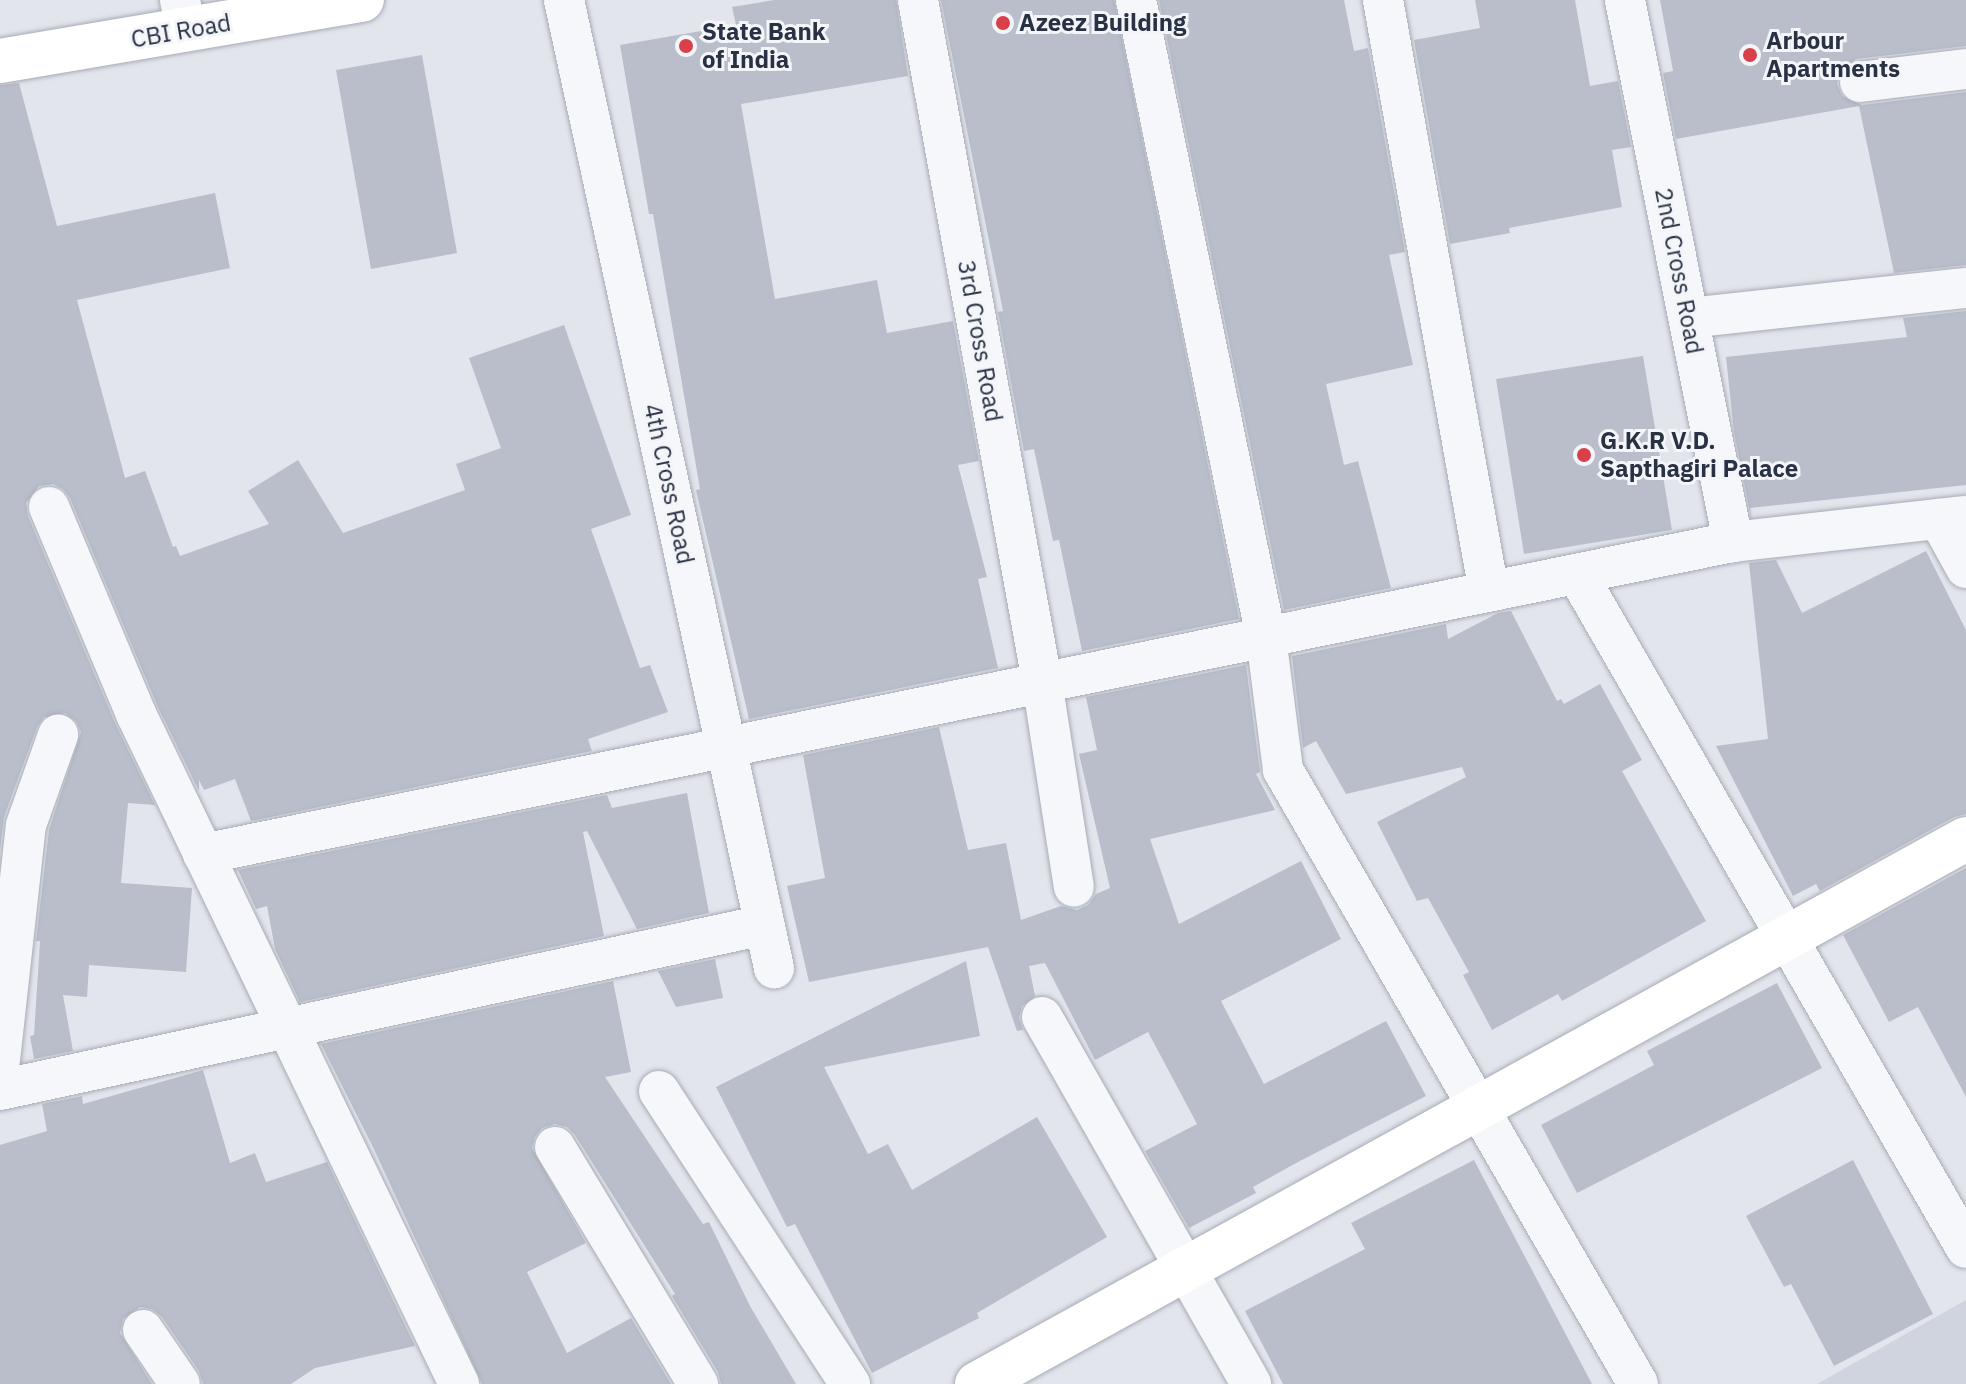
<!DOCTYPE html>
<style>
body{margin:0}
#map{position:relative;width:1966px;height:1384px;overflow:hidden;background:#e2e5ec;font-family:"IBM Plex Sans",sans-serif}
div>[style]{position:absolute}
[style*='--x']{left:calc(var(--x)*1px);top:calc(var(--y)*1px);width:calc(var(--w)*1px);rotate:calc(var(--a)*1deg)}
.built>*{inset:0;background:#d0d4de}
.building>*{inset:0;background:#b9beca}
.roads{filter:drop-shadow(0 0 2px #a7abb7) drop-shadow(0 0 2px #a7abb7)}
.street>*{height:40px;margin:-20px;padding:0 20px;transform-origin:20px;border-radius:20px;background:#f6f7fa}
.secondary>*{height:44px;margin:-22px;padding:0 22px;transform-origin:22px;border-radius:22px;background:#fff}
.dots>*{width:22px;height:22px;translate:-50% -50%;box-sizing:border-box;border:4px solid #f3f5f9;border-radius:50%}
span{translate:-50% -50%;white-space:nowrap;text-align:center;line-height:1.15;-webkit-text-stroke:6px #f3f5f9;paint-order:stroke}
.poi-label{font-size:24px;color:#293145;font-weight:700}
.left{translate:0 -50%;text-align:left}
.street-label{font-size:24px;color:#293145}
</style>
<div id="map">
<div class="built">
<i style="clip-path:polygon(1966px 1300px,1966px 1384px,1817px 1384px)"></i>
</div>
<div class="building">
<i style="clip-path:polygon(774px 0,896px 0,908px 76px,741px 104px,775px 299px,877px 280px,887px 333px,953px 321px,979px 461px,958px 465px,987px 577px,978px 579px,998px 668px,749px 719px,696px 490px,700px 489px,653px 214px,649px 214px,620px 45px,736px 25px,732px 7px)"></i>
<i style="clip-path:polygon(941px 0,1114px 0,1239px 619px,1082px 651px,1059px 540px,1053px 541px,1034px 449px,1024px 451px,998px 312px,1003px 311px)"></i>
<i style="clip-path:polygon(1159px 0,1344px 0,1354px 51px,1368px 48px,1405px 252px,1389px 255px,1413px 365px,1326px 384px,1344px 465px,1358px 461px,1391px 588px,1284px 610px)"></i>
<i style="clip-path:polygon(1475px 0,1575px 0,1590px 86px,1618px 81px,1631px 147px,1612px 150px,1622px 207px,1509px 228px,1510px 233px,1450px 244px,1414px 40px,1480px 28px)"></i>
<i style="clip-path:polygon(1660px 0,1966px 0,1966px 46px,1856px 59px,1839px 72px,1837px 84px,1842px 96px,1862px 105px,1966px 92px,1966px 265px,1894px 273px,1859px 106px,1676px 139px,1663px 73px,1673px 71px)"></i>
<i style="clip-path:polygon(422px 55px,457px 253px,371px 269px,336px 70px)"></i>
<i style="clip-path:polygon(19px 83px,57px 226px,215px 193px,230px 268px,77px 300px,125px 478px,145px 471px,173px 547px,176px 546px,180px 556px,269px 524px,248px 491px,298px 460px,343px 533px,465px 490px,456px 464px,501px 448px,469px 358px,564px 325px,631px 515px,591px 529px,640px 668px,650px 665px,668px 712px,588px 739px,592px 751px,251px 821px,235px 779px,204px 790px,199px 780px,199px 791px,157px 705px,70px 498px,63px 489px,53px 484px,39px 486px,26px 503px,28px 516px,115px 723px,155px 805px,128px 803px,121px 883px,192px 888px,186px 972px,89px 965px,87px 997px,63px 995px,73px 1051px,34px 1059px,30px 1036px,34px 1035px,40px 941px,36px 941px,49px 830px,81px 732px,76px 721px,65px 713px,44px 717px,37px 727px,4px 817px,0 851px,0 85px)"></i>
<i style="clip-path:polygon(1966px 311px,1966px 485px,1750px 508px,1751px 517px,1734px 432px,1726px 357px,1907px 337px,1903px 318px)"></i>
<i style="clip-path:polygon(1643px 356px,1672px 530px,1524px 554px,1496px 379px)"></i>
<i style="clip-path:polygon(1926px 551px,1966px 630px,1966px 814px,1954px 817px,1820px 891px,1816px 884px,1793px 896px,1716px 746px,1768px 739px,1749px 563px,1776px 560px,1802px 613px)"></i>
<i style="clip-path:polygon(1511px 611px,1557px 701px,1561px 699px,1564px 704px,1600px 684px,1642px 760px,1622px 771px,1706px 921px,1562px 1001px,1558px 994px,1492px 1030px,1463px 975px,1469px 972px,1428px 898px,1417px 901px,1377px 822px,1466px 777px,1462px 767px,1346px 794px,1316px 741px,1303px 748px,1292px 656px,1446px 624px,1448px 639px,1498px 613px)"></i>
<i style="clip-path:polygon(1246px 665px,1260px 772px,1256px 774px,1275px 810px,1150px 839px,1179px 924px,1301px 861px,1341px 939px,1221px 1001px,1264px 1084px,1386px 1021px,1426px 1096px,1298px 1162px,1253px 1187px,1256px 1193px,1189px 1228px,1145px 1151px,1197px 1124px,1148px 1032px,1095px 1060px,1045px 963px,1029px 966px,1035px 996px,1022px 1006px,1019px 1018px,1023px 1030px,1017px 1031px,988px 947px,809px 982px,787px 886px,825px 878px,803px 755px,939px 727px,968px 850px,1006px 843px,1021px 920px,1061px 906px,1077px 910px,1088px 905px,1096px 894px,1110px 888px,1079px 754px,1097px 750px,1086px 697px)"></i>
<i style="clip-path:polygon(687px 793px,709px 913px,637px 929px,587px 831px,583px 832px,604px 936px,300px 1002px,275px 949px,267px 906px,256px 909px,238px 870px,607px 795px,612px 808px)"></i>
<i style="clip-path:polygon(1966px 868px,1966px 1097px,1918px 1007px,1889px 1022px,1843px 935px)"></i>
<i style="clip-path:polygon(715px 959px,723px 998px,676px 1007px,658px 971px)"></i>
<i style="clip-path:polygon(966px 961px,980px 1036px,824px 1067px,868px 1154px,888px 1144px,912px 1190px,1037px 1117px,1107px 1237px,977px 1313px,979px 1318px,872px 1373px,795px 1224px,787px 1227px,716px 1087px)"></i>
<i style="clip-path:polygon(613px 981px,631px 1072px,605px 1077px,703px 1224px,709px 1222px,750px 1306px,796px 1384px,721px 1384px,718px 1372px,672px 1296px,675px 1294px,575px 1135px,567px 1127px,555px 1124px,542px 1128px,535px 1137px,532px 1148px,586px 1243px,527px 1272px,567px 1353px,631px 1318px,671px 1384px,482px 1384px,373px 1147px,321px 1044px)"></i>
<i style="clip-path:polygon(1777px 983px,1822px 1068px,1577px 1193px,1541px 1125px,1654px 1065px,1647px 1051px)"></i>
<i style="clip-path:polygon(203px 1070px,230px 1163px,255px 1153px,266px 1182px,327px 1162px,415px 1346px,315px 1368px,291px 1384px,203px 1384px,199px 1371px,162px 1317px,152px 1309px,140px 1307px,123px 1319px,120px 1333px,152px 1384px,0 1384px,0 1145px,47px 1131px,42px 1104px,82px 1096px,83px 1104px)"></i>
<i style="clip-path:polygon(1474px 1160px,1592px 1384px,1283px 1384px,1245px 1311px,1365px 1249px,1351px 1223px)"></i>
<i style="clip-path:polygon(1853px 1160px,1933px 1314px,1834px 1366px,1791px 1284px,1784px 1287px,1746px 1216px)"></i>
</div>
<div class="roads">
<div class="street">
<i style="--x:180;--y:0;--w:32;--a:79"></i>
<i style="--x:564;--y:0;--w:991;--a:77.76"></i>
<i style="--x:918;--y:0;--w:692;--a:79.68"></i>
<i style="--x:1042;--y:681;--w:208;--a:81.2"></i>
<i style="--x:1136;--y:0;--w:650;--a:78.47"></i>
<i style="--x:1266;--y:637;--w:134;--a:82.7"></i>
<i style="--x:1283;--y:770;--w:709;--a:59.96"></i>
<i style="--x:1383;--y:0;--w:601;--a:79.85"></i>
<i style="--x:1625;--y:0;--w:553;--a:78.73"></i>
<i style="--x:1860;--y:82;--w:107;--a:-7"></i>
<i style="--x:1689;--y:318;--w:279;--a:-6.2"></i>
<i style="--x:49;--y:507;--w:225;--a:67.2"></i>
<i style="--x:136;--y:714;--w:744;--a:64.26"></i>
<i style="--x:1939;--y:519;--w:56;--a:61.1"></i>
<i style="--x:1577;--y:574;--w:778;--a:60.01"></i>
<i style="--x:203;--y:854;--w:1561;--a:-11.53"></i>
<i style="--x:1733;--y:542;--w:234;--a:-6.4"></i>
<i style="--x:1042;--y:1017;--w:422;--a:60.3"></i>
<i style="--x:0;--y:1060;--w:236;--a:-83.7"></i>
<i style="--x:26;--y:825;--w:96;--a:-70.4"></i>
<i style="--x:0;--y:1090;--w:782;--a:-12.19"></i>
<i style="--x:659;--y:1091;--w:350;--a:56.9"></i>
<i style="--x:555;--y:1147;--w:277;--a:58.9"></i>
<i style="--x:143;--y:1330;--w:65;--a:55.6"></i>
</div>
<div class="secondary">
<i style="--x:0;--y:61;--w:367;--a:-9.6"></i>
<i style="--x:977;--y:1384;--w:1129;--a:-28.86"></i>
</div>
</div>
<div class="dots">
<i style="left:1003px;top:23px;background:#d9404a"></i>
<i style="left:686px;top:46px;background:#d9404a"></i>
<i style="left:1750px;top:55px;background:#d9404a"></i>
<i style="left:1584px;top:455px;background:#d9404a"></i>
</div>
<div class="poi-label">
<span class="left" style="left:1019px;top:23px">Azeez Building</span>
<span class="left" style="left:702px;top:46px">State Bank<br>of India</span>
<span class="left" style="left:1766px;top:55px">Arbour<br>Apartments</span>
<span class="left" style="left:1600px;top:455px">G.K.R V.D.<br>Sapthagiri Palace</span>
</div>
<div class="street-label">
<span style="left:181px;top:31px;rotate:-10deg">CBI Road</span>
<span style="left:1679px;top:271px;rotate:79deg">2nd Cross Road</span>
<span style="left:980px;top:341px;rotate:80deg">3rd Cross Road</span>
<span style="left:669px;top:484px;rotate:78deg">4th Cross Road</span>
</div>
</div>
